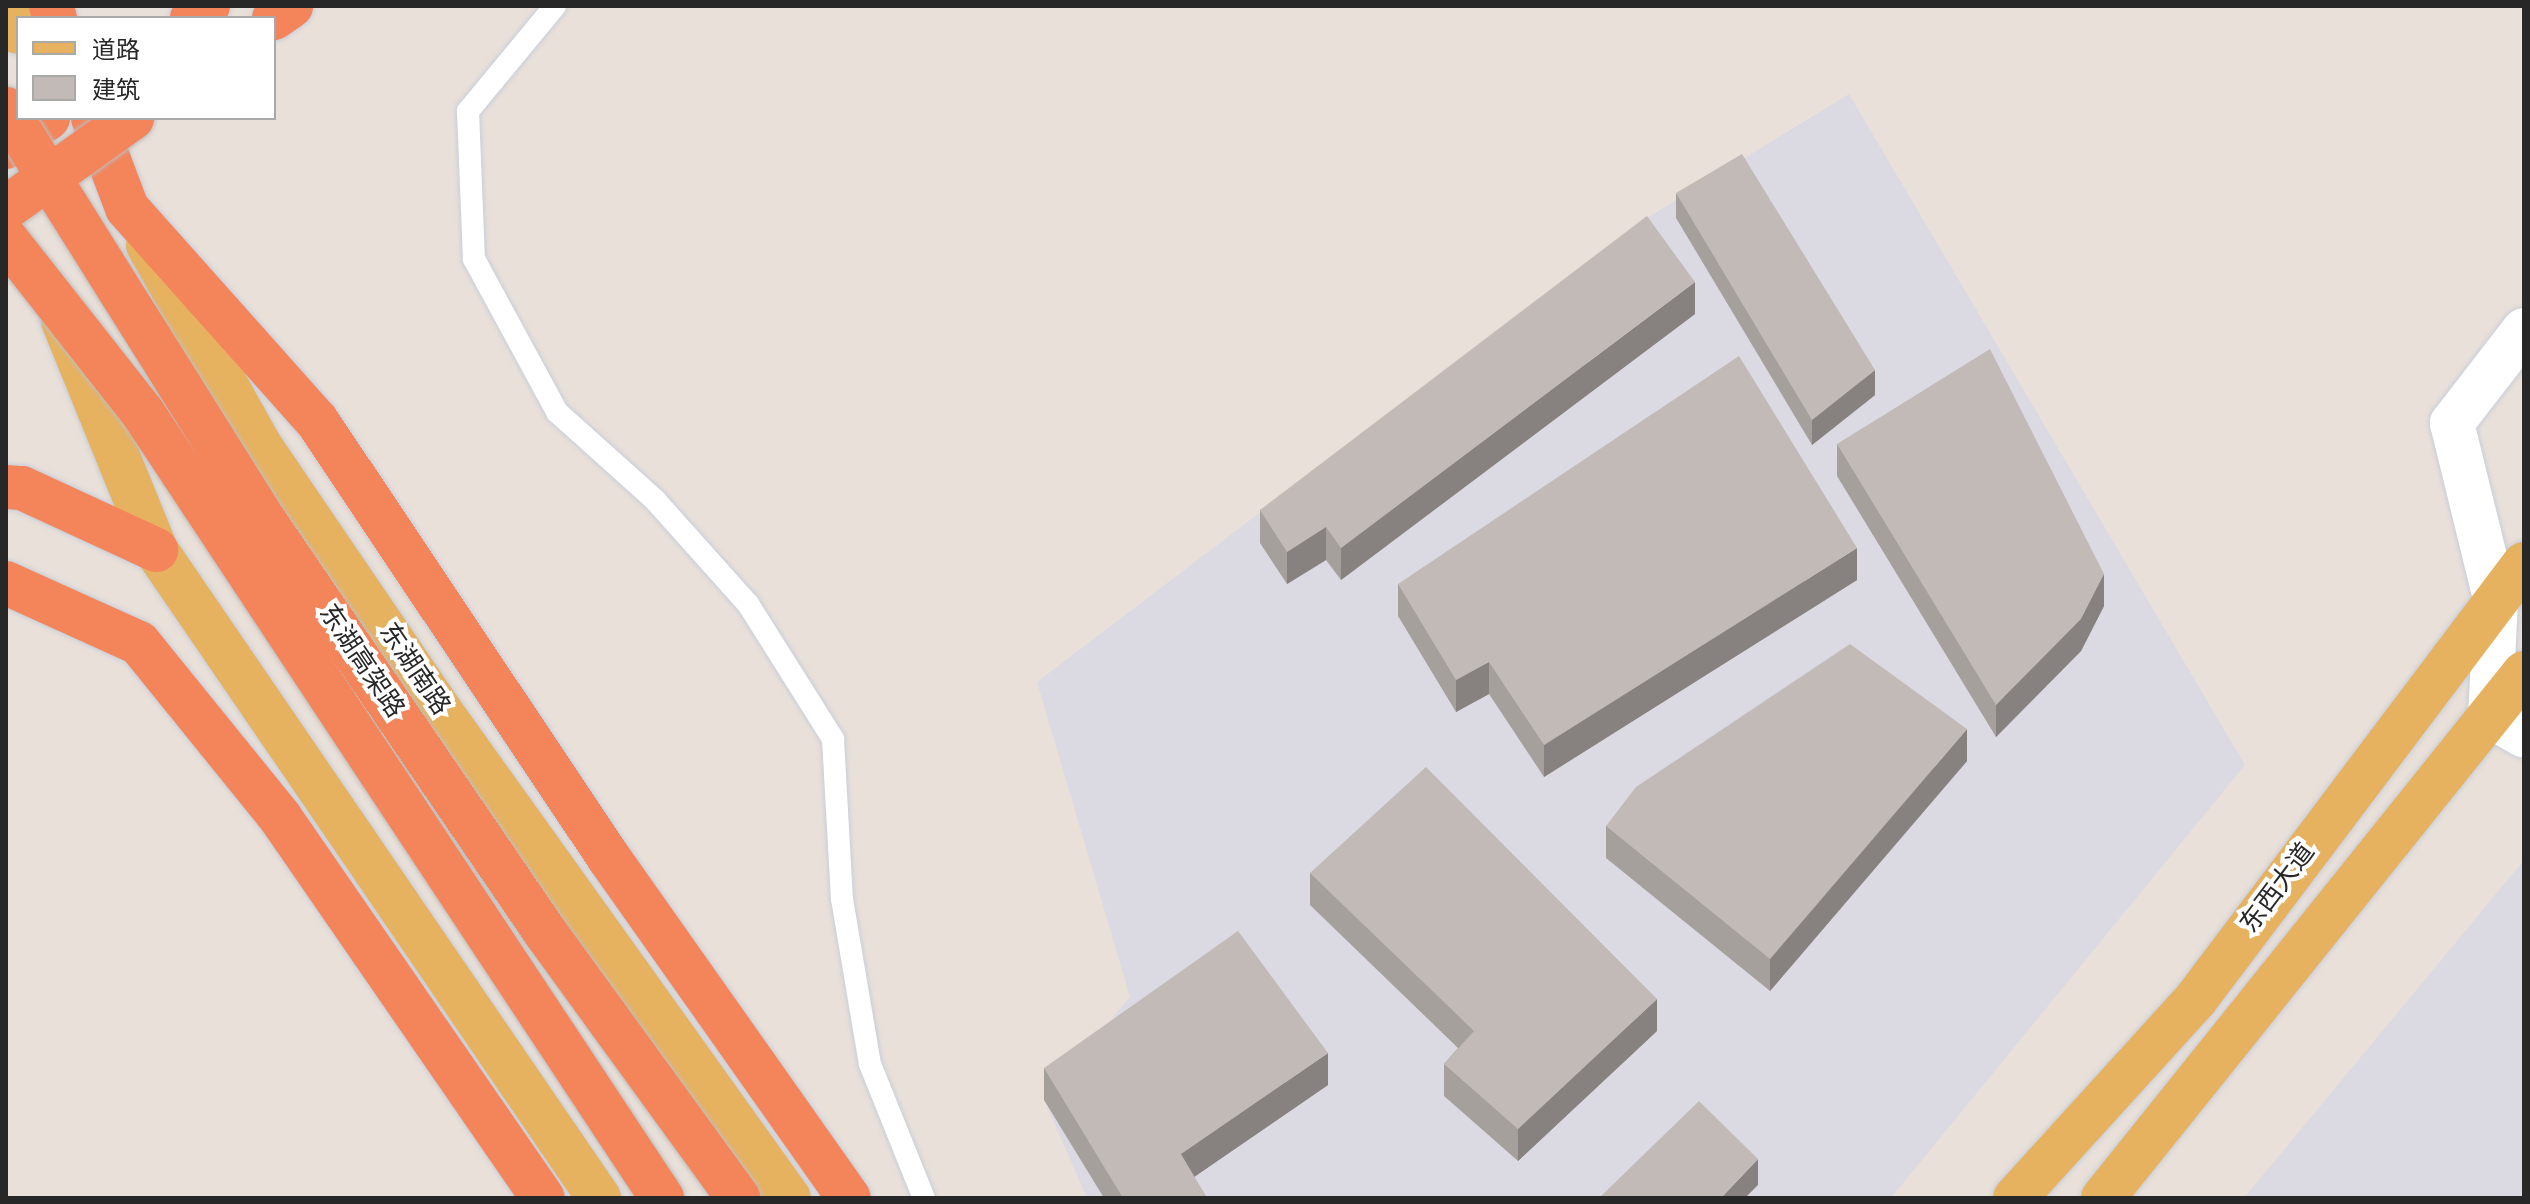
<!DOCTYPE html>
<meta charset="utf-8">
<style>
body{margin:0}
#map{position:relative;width:2530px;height:1204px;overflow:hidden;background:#e9e0d9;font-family:Overpass,"Noto Sans SC",sans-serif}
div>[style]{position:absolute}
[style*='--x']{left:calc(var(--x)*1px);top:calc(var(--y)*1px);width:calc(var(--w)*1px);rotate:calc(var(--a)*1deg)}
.industrial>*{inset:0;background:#dbdae2}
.roads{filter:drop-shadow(0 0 2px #c8ced9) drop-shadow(0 0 2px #c8ced9)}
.lane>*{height:22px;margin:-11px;padding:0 11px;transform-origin:11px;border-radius:11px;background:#fff}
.secondary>*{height:44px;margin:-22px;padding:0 22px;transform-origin:22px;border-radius:22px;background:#fff}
.primary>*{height:44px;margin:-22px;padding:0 22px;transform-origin:22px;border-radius:22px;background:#e7b260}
.highway>*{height:44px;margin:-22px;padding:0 22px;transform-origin:22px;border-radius:22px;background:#f4845a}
.bridges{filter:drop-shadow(0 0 2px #bebebe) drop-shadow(0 0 2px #bebebe)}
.highway-bridge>*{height:44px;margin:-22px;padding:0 22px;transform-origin:22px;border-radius:22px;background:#f4845a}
.wall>*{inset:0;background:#a6a09d}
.shaded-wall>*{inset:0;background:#87827f}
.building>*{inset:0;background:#c1bab6}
span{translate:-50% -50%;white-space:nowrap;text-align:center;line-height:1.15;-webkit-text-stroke:8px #fff;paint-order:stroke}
.street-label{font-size:26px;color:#272727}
.frame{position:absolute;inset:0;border:8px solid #272727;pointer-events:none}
.legend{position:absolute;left:16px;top:16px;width:260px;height:104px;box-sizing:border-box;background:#fff;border:2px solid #a9a9a9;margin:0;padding:10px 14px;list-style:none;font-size:24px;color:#272727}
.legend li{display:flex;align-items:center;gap:16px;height:40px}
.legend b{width:40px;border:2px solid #a9a9a9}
</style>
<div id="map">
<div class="industrial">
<i style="clip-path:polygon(1849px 94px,2245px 765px,1891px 1198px,1087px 1198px,1044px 1100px,1130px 997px,1037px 682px,1650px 216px)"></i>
<i style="clip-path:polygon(2524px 860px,2524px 1198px,2244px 1198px)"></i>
</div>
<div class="roads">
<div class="lane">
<i style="--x:555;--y:6;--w:136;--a:129.6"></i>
<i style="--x:468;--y:111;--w:148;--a:87.7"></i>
<i style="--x:474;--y:259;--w:174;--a:61.5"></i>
<i style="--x:557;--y:412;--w:132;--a:41.9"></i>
<i style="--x:655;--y:500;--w:140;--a:48.2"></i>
<i style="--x:748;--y:604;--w:160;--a:57.8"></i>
<i style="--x:833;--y:739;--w:160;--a:86.8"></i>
<i style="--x:842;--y:899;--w:167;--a:80.4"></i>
<i style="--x:870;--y:1064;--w:144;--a:68.1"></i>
</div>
<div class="secondary">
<i style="--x:2524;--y:330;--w:118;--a:127.7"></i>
<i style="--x:2452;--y:423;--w:184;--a:76.2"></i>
<i style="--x:2496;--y:602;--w:114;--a:93"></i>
<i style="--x:2490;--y:716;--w:39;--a:30"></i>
</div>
<div class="primary">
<i style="--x:6;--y:12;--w:23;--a:59"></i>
<i style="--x:148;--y:245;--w:231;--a:60.8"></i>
<i style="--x:261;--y:447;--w:317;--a:55.8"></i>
<i style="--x:439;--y:709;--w:601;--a:54.41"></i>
<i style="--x:63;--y:321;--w:247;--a:67.9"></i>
<i style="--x:156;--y:550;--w:785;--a:55.64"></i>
<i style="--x:2015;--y:1198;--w:269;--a:-47.7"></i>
<i style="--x:2196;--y:999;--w:545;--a:-52.98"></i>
<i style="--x:2103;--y:1198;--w:673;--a:-51.27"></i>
</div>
<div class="highway">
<i style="--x:51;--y:6;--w:13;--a:72"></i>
<i style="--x:192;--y:18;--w:20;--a:-37"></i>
<i style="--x:274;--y:18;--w:21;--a:-35"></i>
<i style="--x:93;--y:118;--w:96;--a:69.3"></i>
<i style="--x:127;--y:208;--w:285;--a:48.3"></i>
<i style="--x:317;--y:421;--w:526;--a:56.25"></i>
<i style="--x:609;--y:858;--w:416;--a:54.8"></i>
<i style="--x:6;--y:147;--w:51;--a:-34.6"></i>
<i style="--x:6;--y:487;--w:16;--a:4"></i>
<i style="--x:22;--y:488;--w:148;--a:24.8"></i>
<i style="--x:6;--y:583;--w:146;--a:24.3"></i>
<i style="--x:139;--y:643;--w:224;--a:51"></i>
<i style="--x:280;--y:817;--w:463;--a:55.4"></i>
</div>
</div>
<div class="bridges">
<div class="highway-bridge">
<i style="--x:6;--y:109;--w:480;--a:57.9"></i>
<i style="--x:261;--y:516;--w:504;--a:55.68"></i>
<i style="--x:545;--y:932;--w:329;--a:54"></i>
<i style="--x:6;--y:208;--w:155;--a:-35.5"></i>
<i style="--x:6;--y:239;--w:221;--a:51.8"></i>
<i style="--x:143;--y:413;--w:941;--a:56.53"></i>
</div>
</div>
<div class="wall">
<i style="clip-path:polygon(1676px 193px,1875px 395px,1812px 445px,1676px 218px)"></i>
<i style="clip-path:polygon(1695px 314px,1341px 580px,1326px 560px,1287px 584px,1260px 543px,1260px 510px)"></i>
<i style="clip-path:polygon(1837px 444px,2104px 606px,2081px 651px,1996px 737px,1837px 476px)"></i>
<i style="clip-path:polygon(1857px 580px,1544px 777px,1489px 694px,1456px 712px,1398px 616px,1398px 584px)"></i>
<i style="clip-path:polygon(1967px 761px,1770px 991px,1606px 858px,1606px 826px)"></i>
<i style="clip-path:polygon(1310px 873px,1657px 1031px,1518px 1161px,1444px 1096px,1444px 1064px,1458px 1048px,1310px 905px)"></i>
<i style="clip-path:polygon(1044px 1068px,1328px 1085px,1194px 1177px,1207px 1198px,1104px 1198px,1044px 1100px)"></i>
</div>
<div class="shaded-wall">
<i style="clip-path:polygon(1695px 282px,1695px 314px,1341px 580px,1341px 548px)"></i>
<i style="clip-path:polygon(1875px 370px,1875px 395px,1812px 445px,1812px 420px)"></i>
<i style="clip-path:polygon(1326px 527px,1326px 560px,1287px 584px,1287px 552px)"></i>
<i style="clip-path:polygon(1857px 548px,1857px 580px,1544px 777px,1544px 745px)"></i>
<i style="clip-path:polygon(2104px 574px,2104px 606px,2081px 651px,1996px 737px,1996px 705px)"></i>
<i style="clip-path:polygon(1489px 662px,1489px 694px,1456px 712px,1456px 680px)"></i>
<i style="clip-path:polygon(1967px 729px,1967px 761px,1770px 991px,1770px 959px)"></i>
<i style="clip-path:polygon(1657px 999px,1657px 1031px,1518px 1161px,1518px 1129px)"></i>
<i style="clip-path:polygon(1328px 1053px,1328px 1085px,1181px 1186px,1181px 1154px)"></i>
<i style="clip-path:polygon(1758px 1159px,1758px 1185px,1745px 1198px,1721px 1198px)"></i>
</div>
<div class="building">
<i style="clip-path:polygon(1742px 154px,1875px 370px,1812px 420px,1676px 193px)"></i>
<i style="clip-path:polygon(1647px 216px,1695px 282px,1341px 548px,1326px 527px,1287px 552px,1260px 510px)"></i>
<i style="clip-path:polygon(1990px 349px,2104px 574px,2081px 619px,1996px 705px,1837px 444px)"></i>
<i style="clip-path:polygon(1739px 356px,1857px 548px,1544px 745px,1489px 662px,1456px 680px,1398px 584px)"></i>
<i style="clip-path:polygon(1850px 644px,1967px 729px,1770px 959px,1606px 826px,1636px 787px)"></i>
<i style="clip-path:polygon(1426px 767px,1657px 999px,1518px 1129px,1444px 1064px,1474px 1031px,1310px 873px)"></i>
<i style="clip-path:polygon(1238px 931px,1328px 1053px,1181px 1154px,1207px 1198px,1123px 1198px,1044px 1068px)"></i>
<i style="clip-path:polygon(1699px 1101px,1758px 1159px,1721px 1198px,1599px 1198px)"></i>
</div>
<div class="street-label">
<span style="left:360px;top:662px;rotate:56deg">东湖高架路</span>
<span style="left:413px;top:670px;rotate:56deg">东湖南路</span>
<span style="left:2279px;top:889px;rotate:-53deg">东西大道</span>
</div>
<div class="frame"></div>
<ul class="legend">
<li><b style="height:10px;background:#e7b260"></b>道路</li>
<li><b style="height:22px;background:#c1bab6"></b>建筑</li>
</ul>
</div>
